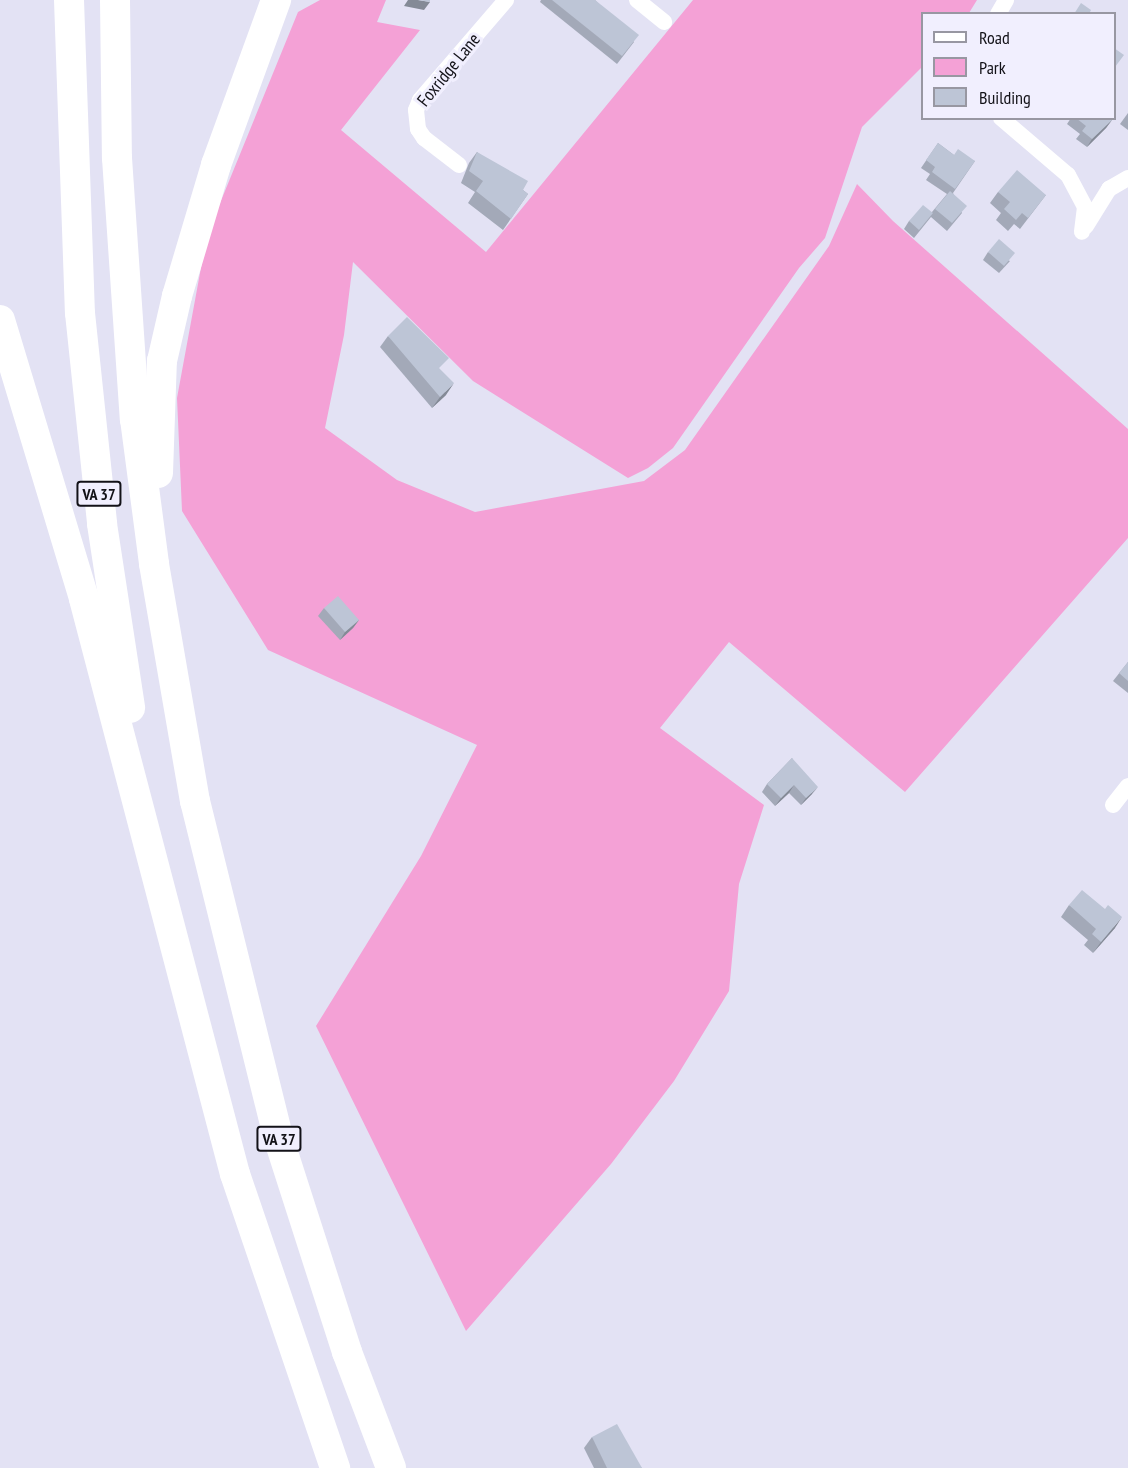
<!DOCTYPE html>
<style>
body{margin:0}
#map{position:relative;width:1128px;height:1468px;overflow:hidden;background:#e3e2f4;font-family:"PT Sans Narrow",sans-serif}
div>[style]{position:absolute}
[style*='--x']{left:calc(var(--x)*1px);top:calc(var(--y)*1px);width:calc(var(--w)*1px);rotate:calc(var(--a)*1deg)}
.green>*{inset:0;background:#f4a1d6}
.minor>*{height:16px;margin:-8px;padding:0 8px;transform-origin:8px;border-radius:8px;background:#fff}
.motorway>*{height:30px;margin:-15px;padding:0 15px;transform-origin:15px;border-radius:15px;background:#fff}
.wall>*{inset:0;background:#a3a9b8}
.shaded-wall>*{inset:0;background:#848a96}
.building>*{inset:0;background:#bdc5d6}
span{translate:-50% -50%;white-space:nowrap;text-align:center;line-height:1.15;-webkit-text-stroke:6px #f1effe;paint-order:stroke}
.shield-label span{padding:2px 4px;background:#f1effe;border:2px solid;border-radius:4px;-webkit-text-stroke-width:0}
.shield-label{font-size:16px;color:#131218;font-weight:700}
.street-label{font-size:18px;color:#131218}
.legend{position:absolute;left:921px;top:12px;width:195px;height:108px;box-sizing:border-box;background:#f1effe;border:2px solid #9897a2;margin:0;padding:8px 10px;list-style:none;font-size:18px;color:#131218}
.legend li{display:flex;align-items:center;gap:12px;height:30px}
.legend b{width:30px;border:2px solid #9897a2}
</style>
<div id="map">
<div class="green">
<i style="clip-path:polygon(320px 0,386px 0,377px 22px,420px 30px,341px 130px,486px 252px,693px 0,977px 0,969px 13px,922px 14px,922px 67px,862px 127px,825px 238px,799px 268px,673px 448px,648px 468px,628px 478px,473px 381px,353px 262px,344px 335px,325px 428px,397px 480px,475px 512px,644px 481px,685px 450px,829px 246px,857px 184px,893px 221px,1128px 429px,1128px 538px,905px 792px,729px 642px,660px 728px,764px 805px,739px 884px,729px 991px,674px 1081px,611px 1164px,466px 1331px,316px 1026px,421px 856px,477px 745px,268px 650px,182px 511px,177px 398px,207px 235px,298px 12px)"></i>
</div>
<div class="minor">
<i style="--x:637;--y:0;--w:35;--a:39"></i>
<i style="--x:998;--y:14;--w:16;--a:-60"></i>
<i style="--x:1001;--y:118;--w:88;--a:40.4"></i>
<i style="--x:1068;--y:175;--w:36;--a:62"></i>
<i style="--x:1085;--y:207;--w:25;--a:97"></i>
<i style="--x:459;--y:165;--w:44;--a:-142.4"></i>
<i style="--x:424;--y:138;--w:11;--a:-124"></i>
<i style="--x:418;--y:129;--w:19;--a:-96"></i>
<i style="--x:416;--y:110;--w:11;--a:-68"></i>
<i style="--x:420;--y:100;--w:132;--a:-49.3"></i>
<i style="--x:1086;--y:226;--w:44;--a:-58.1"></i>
<i style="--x:1109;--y:189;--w:22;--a:-30"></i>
<i style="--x:1113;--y:805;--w:24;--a:-52"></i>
</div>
<div class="motorway">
<i style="--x:69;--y:0;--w:313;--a:88"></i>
<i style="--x:80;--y:313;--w:212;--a:84"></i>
<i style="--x:102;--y:524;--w:186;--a:81.3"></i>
<i style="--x:115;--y:0;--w:158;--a:89.3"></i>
<i style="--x:117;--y:158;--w:262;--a:86.1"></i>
<i style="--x:135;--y:419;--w:146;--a:82.5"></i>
<i style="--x:154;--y:564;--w:241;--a:80.2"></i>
<i style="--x:195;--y:801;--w:346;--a:76.1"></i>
<i style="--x:278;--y:1137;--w:226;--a:72.2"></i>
<i style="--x:347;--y:1352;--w:124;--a:69.2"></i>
<i style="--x:0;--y:320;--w:291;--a:73.2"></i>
<i style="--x:84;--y:599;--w:594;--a:75.29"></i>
<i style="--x:235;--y:1174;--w:311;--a:71.2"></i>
<i style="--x:158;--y:473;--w:112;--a:-88"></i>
<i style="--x:162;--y:361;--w:67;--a:-77"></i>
<i style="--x:177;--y:296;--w:137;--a:-73.4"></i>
<i style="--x:216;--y:165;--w:176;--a:-70"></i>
</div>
<div class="wall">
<i style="clip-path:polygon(541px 0,595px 0,634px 42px,617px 64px,540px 2px)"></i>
<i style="clip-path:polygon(1128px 113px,1128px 130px,1120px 124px)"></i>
<i style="clip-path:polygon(1071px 118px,1110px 118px,1112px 120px,1106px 128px,1087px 147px,1076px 139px,1080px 134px,1067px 124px)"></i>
<i style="clip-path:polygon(938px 143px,954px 155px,975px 161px,953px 193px,962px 213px,947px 231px,931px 217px,914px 238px,904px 229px,909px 221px,932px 212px,947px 194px,926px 180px,930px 174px,921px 168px)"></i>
<i style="clip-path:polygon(477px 152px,523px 190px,528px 194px,503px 230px,468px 203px,475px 192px,461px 183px,469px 163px)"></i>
<i style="clip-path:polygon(998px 192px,1046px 195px,1020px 229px,1014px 224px,1008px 231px,996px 220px,1001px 213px,990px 203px)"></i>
<i style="clip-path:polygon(988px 252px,1010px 261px,999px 273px,983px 260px)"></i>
<i style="clip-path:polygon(388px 336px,440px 370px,446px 395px,432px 408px,380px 347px)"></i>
<i style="clip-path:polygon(324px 608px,359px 620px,353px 628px,340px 640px,318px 616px)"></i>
<i style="clip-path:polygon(1128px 662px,1128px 693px,1113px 681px)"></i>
<i style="clip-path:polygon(792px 758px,812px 794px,801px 805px,789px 793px,775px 806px,762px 792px,767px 784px)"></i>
<i style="clip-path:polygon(1069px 905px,1115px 928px,1093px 953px,1084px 945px,1088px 940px,1061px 917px)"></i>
<i style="clip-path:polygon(592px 1437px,642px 1468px,594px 1468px,584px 1448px)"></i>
</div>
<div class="shaded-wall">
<i style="clip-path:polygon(408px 0,418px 0,430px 2px,424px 10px,404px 6px)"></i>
<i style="clip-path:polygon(1112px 120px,1106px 128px,1087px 147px,1092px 139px)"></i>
<i style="clip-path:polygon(454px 383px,446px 395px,432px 408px,440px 397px)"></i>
<i style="clip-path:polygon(359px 620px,353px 628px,340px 640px,345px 632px)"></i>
<i style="clip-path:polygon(794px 785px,789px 793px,775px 806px,781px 798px)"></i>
<i style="clip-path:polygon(818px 787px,812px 794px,801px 805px,806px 798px)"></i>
<i style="clip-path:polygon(1122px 917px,1115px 928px,1093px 953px,1101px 942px)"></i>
</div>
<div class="building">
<i style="clip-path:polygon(418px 0,430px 0,430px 2px)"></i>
<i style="clip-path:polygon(552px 0,595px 0,639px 35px,622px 56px)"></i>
<i style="clip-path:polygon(1081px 3px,1091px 10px,1089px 14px,1074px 14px)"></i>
<i style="clip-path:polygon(1114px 48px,1124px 55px,1115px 67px,1114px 67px)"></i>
<i style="clip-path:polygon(1076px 118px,1110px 118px,1112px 120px,1092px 139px,1082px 131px,1086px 126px)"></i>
<i style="clip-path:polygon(938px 143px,954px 155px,958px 149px,975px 161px,955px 189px,932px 172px,935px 167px,926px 160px)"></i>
<i style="clip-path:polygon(477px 152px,528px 181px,523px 190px,528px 194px,511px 219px,476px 191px,483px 181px,469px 171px)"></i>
<i style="clip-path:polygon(1017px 170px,1046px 195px,1028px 218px,1022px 213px,1016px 220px,1004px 209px,1010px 202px,998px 192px)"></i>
<i style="clip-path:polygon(950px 191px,967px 206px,952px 223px,935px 209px)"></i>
<i style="clip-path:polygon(923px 205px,933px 213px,919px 230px,909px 221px)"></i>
<i style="clip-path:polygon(999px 239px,1015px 253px,1004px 266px,988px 252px)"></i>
<i style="clip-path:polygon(407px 317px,449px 358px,439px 368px,454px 383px,440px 397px,388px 336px)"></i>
<i style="clip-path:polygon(338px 596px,359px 620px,345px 632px,324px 608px)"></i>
<i style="clip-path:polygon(1128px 662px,1128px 681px,1119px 673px)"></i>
<i style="clip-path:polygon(792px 758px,818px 787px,806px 798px,794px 785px,781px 798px,767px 784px)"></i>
<i style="clip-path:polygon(1082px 890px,1105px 909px,1108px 905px,1122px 917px,1101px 942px,1092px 934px,1096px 929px,1069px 905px)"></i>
<i style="clip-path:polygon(617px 1424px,642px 1468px,607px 1468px,592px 1437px)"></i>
</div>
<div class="shield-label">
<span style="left:99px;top:494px">VA 37</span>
<span style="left:279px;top:1139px">VA 37</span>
</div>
<div class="street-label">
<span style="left:449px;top:70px;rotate:-51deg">Foxridge Lane</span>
</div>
<ul class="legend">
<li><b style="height:8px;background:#fff"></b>Road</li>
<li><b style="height:16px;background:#f4a1d6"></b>Park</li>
<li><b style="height:16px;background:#bdc5d6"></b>Building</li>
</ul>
</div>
